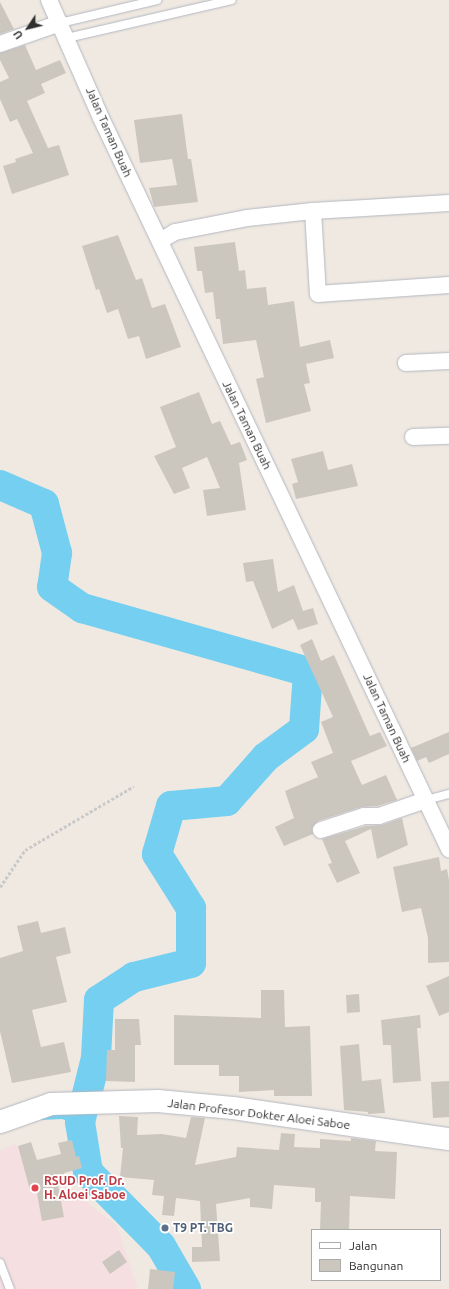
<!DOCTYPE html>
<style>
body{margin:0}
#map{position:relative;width:449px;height:1289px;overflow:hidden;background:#efe9e1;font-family:Ubuntu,sans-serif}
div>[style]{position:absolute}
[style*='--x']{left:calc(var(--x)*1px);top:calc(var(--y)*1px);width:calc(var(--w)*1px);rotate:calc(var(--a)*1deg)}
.medical>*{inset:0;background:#f5dfe0}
.stream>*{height:5px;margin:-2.5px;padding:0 2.5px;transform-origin:2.5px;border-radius:2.5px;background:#75cff0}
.river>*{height:30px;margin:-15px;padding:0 15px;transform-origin:15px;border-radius:15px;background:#75cff0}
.building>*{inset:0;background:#cbc7bf}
.path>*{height:2.5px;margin-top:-1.25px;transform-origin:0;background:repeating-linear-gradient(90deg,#c9c9c9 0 3px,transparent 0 5px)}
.roads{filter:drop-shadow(0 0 1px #b4b7c1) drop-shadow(0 0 1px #b4b7c1)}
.lane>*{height:8px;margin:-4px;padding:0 4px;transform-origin:4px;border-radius:4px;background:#fff}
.street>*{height:16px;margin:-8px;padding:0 8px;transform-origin:8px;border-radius:8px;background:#fff}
.secondary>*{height:22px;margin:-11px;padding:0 11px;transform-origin:11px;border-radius:11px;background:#fff}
.dots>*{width:11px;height:11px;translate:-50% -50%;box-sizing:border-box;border:2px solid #fff;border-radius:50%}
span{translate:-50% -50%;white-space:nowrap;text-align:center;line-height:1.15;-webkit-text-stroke:3.5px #fff;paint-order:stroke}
.street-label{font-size:12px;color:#2e2e2e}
.health-label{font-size:12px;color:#be3a42;font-weight:700}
.left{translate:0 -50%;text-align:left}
.service-label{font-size:12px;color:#4e5e75;font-weight:700}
.legend{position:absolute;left:311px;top:1229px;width:130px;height:52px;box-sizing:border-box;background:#fff;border:1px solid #ababab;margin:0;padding:5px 7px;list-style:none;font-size:12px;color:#2e2e2e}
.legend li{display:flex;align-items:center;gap:8px;height:20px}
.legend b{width:20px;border:1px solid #ababab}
.north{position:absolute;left:8px;top:8px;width:40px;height:40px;-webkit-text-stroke:3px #fff;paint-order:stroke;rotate:235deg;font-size:11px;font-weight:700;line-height:16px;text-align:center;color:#2e2e2e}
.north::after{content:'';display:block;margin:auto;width:14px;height:18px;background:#2e2e2e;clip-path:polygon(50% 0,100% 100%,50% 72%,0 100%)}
</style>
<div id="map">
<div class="medical">
<i style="clip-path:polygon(14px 1144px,117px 1226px,138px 1289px,0 1289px,0 1151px)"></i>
</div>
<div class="stream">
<i style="--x:41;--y:1117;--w:21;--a:-3"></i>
<i style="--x:62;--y:1116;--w:19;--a:18"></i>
</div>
<div class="river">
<i style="--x:0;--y:485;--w:48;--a:23.4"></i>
<i style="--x:44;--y:504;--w:51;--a:75.1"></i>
<i style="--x:57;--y:553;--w:34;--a:98"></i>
<i style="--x:52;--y:587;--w:37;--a:35"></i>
<i style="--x:82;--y:608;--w:235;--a:15.8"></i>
<i style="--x:308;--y:672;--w:57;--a:94"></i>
<i style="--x:304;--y:729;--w:47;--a:143.6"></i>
<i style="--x:266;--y:757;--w:59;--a:131.6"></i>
<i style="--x:227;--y:801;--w:56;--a:174.9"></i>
<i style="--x:171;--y:806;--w:50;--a:106.3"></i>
<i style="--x:157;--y:854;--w:64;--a:57.8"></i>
<i style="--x:191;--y:908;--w:55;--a:90"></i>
<i style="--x:191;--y:963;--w:59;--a:166.2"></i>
<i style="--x:134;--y:977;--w:42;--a:146.7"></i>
<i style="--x:99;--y:1000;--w:58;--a:93"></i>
<i style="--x:96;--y:1058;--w:66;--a:104"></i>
<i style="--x:80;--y:1122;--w:51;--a:80.9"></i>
<i style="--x:88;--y:1172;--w:104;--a:45.4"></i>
<i style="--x:161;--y:1246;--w:50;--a:59.8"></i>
</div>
<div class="building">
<i style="clip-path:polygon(0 2px,14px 29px,0 34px)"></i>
<i style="clip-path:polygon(25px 45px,36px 70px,60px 60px,66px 73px,41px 84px,45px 93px,27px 101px,48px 148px,59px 145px,69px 175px,12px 194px,3px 166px,16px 162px,15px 159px,33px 153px,17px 119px,10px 122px,0 99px,0 82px,9px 78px,0 60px,0 53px)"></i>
<i style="clip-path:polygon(182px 114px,188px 159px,191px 159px,198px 202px,154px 207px,149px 188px,177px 185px,172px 159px,140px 163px,134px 120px)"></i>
<i style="clip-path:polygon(118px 235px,136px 280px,142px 278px,152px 308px,165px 304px,181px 347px,146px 359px,139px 336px,128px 339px,118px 309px,107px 313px,99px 289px,96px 290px,82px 246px)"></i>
<i style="clip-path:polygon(235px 242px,239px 271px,245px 270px,247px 289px,266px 287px,268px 305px,294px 301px,300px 347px,330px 340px,334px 358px,306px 364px,310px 383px,304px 384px,311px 411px,266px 423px,256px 379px,264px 377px,256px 340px,223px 344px,220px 319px,216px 319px,213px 292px,205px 293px,202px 271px,197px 271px,194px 247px)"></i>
<i style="clip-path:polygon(199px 392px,212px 424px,220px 421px,231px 445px,240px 442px,247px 460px,239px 463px,246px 510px,207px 516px,203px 490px,220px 488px,207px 457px,182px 468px,190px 488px,174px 494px,154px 456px,176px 447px,160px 407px)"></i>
<i style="clip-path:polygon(323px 451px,328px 470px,352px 464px,358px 486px,296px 499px,292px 484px,298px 482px,291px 459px)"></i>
<i style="clip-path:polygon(273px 559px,278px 592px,294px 585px,303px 611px,313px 608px,318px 624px,298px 630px,293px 619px,272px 629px,253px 581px,246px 582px,243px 563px)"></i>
<i style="clip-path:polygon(312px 639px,321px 661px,334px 655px,370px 736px,380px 732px,387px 746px,351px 761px,362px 785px,386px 775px,397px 800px,377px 806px,361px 807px,318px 821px,312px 828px,313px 834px,284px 846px,275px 827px,294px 818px,285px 791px,318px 777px,311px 762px,333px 753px,321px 722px,333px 717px,300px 645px)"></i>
<i style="clip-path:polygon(449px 732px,449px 754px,429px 763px,426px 757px,417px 761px,411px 748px)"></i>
<i style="clip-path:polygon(402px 818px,408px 845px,377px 859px,371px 829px,345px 841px,360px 873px,337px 883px,328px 864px,332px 863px,322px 839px,366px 826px,382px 825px)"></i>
<i style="clip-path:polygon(439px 857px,441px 871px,447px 869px,449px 880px,449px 962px,428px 963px,428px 938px,421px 908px,402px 912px,393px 867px)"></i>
<i style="clip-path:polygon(38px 921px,41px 933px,65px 927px,71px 953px,56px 957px,67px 1002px,32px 1010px,41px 1047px,64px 1042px,71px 1072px,12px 1083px,0 1031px,0 958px,23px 951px,17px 926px)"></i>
<i style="clip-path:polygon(449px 976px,449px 1012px,439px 1016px,426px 986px)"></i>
<i style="clip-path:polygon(261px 990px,284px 990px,285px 1027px,310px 1026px,312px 1096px,274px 1096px,274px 1090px,239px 1092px,239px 1076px,219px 1076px,219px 1065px,174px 1065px,174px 1015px,261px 1018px)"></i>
<i style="clip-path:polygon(359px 994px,360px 1012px,347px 1013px,346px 995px)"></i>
<i style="clip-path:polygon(420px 1015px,421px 1028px,417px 1028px,421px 1081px,393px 1083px,391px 1045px,383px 1045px,381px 1020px)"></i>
<i style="clip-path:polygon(115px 1019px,139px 1019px,141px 1045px,135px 1045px,135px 1082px,106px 1081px,107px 1050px,115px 1050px)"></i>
<i style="clip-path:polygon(359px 1044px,362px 1081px,381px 1079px,385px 1113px,368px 1114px,368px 1112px,344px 1110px,340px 1046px)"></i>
<i style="clip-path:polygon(449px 1081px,449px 1117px,433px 1118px,431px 1082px)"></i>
<i style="clip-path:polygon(119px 1116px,138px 1117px,137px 1135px,162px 1134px,186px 1138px,191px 1117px,205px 1118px,195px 1165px,236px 1157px,237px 1147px,279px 1150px,281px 1133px,295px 1134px,294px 1147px,320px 1148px,320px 1139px,351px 1141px,351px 1138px,376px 1141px,375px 1151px,397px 1152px,395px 1199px,350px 1196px,349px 1230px,320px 1230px,321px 1202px,315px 1202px,315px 1188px,274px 1185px,272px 1209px,250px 1207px,250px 1198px,216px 1204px,220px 1261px,192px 1262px,192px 1247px,202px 1247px,200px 1201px,176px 1198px,174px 1216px,162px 1215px,164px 1196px,152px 1195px,154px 1180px,120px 1177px,123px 1148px,121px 1148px)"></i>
<i style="clip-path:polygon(72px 1140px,76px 1157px,79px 1156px,82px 1168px,64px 1173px,67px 1183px,58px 1185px,64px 1217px,42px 1221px,36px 1188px,30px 1190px,18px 1146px,31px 1142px,37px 1160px,61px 1154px,58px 1143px)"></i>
<i style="clip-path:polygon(119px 1250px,127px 1262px,110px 1274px,102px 1262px)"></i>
<i style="clip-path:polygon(150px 1269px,175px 1272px,173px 1289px,148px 1289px)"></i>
</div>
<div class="path">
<i style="--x:0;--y:887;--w:45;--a:-56"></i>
<i style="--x:25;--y:850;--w:126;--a:-30.4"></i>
</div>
<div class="roads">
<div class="lane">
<i style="--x:60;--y:23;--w:100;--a:-13.3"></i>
<i style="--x:67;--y:38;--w:169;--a:-13"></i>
<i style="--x:426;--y:800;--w:24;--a:-15"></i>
<i style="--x:0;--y:1263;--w:28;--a:69"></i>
</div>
<div class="street">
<i style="--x:49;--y:0;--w:129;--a:66.2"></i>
<i style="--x:101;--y:118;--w:810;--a:64.54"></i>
<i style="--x:0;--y:44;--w:64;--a:-19.3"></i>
<i style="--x:313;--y:211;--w:83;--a:86.6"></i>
<i style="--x:318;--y:294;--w:131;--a:-3.9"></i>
<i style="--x:160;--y:241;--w:17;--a:-31"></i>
<i style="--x:175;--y:232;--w:73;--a:-11"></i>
<i style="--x:247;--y:218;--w:66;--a:-6.1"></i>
<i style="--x:313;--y:211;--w:136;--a:-3.4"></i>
<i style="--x:406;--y:363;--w:43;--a:-2.7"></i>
<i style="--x:413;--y:437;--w:36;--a:-2"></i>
<i style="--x:321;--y:830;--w:45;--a:-18"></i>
<i style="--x:364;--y:816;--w:15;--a:0"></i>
<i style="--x:379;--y:816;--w:50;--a:-18.8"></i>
</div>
<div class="secondary">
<i style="--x:0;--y:1122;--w:54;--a:-19.4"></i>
<i style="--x:51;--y:1104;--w:107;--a:-1.6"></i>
<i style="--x:158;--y:1101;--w:75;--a:5.3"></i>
<i style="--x:233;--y:1108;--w:218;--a:8.2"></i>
</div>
</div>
<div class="dots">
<i style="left:35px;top:1188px;background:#e0444e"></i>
<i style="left:165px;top:1228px;background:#5c6f8a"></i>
</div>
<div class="street-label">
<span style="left:109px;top:132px;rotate:66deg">Jalan Taman Buah</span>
<span style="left:247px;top:425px;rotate:64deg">Jalan Taman Buah</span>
<span style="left:387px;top:718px;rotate:65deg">Jalan Taman Buah</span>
<span style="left:259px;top:1114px;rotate:7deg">Jalan Profesor Dokter Aloei Saboe</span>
</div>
<div class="health-label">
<span class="left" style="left:44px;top:1188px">RSUD Prof. Dr.<br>H. Aloei Saboe</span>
</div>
<div class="service-label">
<span class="left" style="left:173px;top:1228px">T9 PT. TBG</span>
</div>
<ul class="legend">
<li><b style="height:5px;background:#fff"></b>Jalan</li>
<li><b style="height:11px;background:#cbc7bf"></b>Bangunan</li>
</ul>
<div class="north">U</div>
</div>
